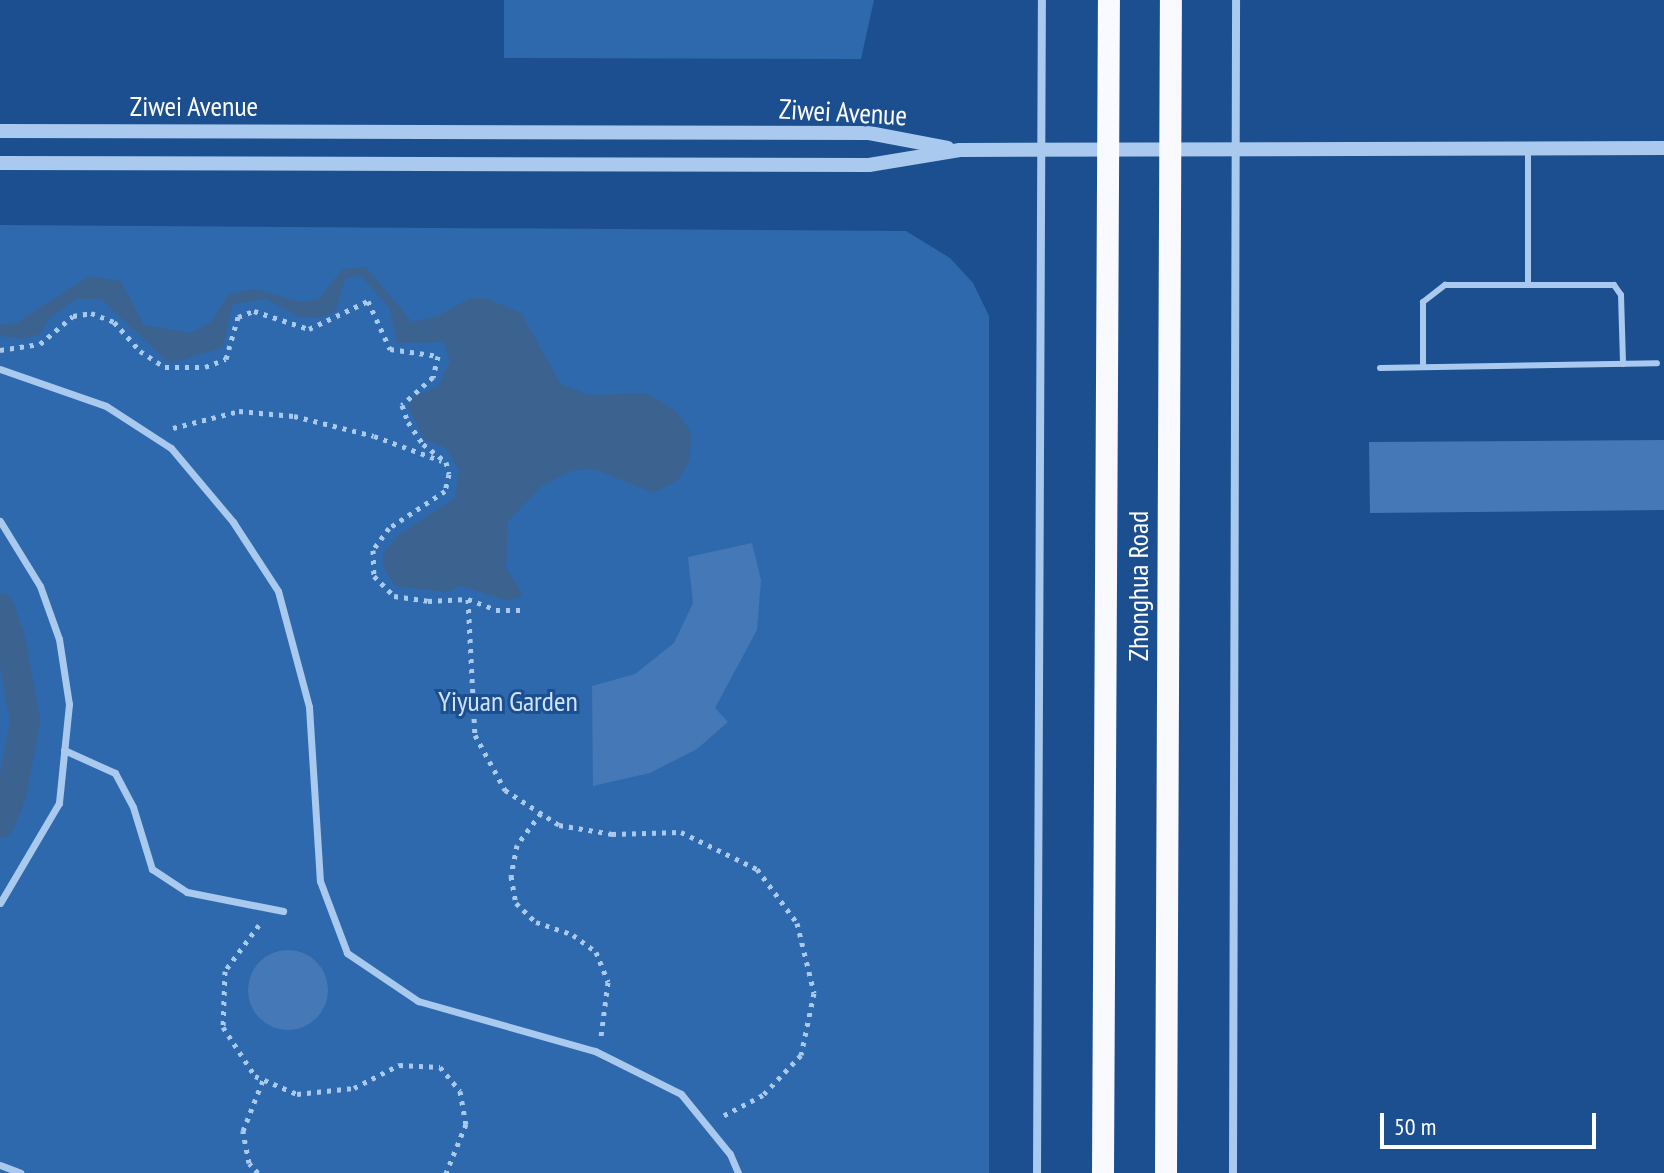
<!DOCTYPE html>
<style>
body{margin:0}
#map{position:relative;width:1664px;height:1173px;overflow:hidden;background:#1b4f8f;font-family:"PT Sans Narrow",sans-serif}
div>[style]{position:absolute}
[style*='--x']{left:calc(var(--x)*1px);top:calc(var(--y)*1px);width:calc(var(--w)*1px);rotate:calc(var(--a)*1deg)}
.green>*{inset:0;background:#2e69ad}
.water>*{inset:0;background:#3c6290}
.canal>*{height:30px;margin:-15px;padding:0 15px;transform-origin:15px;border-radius:15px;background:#3c6290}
.building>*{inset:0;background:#4478b7}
.round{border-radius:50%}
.path>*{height:5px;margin-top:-2.5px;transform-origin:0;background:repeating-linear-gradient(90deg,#a9c9ee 0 4px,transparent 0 10px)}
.service>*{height:6px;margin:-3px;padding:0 3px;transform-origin:3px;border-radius:3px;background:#a9c9ee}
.pedestrian>*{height:7px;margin:-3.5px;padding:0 3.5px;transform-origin:3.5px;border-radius:3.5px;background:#a9c9ee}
.minor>*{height:8px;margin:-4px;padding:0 4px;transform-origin:4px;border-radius:4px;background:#a9c9ee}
.tertiary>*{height:14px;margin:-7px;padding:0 7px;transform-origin:7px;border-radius:7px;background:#a9c9ee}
.trunk>*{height:22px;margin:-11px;padding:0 11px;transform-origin:11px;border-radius:11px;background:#f8faff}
span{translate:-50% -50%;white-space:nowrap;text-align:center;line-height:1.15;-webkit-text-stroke:6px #1b4f8f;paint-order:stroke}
.street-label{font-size:28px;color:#fff}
.park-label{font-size:28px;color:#cfe3fa}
.scale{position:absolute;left:1380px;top:1113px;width:216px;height:36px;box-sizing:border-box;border:4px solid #fff;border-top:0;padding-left:10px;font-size:24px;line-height:28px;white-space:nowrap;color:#fff;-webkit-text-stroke:6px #1b4f8f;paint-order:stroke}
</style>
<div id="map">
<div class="green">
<i style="clip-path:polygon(504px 0,874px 0,861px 59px,504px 58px)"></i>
<i style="clip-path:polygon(0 225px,906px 231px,950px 258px,973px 283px,989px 316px,989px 1173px,0 1173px)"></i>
</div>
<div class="water">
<i style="clip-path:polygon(366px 267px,412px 322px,438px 316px,470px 298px,486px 298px,521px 313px,561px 384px,590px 395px,646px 393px,676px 411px,691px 432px,690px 460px,678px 480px,654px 493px,594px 469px,571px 471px,543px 485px,508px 521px,506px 567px,522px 593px,519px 598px,505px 600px,462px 586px,446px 592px,395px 586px,383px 566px,383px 553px,400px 534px,455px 498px,459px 470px,446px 448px,425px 440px,408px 407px,413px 397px,438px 387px,450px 361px,444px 342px,397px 343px,389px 307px,360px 275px,345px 279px,336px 311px,320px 318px,299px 317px,266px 299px,233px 304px,223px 347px,186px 359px,168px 362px,101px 299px,76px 299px,48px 320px,40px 334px,23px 339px,0 336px,0 325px,16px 323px,89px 276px,121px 281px,144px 325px,191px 333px,211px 322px,229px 294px,256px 289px,300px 302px,319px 299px,342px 269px)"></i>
</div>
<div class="canal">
<i style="--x:0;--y:608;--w:35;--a:72"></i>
<i style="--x:11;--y:641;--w:81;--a:80.1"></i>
<i style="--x:25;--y:721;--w:72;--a:100.4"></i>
<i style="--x:12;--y:792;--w:33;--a:111"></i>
</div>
<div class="building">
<i style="clip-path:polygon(1664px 440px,1664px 510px,1370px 513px,1369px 442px)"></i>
<i style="clip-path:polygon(752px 543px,761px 580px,757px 630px,715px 708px,728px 722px,697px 749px,650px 773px,593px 786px,592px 686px,635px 674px,674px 643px,693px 603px,688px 557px)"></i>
<i class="round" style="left:248px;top:950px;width:80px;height:80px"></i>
</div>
<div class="path">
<i style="--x:0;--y:350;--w:40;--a:-8.5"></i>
<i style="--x:40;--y:344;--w:43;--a:-40.3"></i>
<i style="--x:73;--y:316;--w:18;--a:-9"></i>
<i style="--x:91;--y:313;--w:25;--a:21"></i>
<i style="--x:114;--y:322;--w:39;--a:48"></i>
<i style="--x:140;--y:351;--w:30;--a:33"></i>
<i style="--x:165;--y:367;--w:40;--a:0"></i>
<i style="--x:205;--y:367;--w:22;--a:-21"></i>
<i style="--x:226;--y:359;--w:44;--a:-74.1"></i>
<i style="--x:238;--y:317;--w:17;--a:-21"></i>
<i style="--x:254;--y:311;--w:58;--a:18.1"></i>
<i style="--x:309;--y:329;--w:65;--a:-25.4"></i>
<i style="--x:368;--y:301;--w:53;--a:65.4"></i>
<i style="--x:390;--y:349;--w:49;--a:8.3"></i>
<i style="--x:438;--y:356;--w:22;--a:103"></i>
<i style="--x:433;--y:377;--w:42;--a:137.9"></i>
<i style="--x:402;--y:405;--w:18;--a:71"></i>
<i style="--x:408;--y:422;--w:27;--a:56"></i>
<i style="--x:423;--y:444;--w:29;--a:38"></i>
<i style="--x:446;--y:462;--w:12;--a:76"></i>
<i style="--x:449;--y:474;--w:17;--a:103"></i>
<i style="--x:445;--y:491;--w:67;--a:146.5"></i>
<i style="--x:389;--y:528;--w:27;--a:126"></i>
<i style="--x:373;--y:550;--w:26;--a:88"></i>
<i style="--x:374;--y:576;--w:28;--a:45"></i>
<i style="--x:394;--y:596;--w:34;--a:8"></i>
<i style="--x:428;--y:601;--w:40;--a:-2.9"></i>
<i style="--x:468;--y:599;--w:30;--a:21"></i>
<i style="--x:496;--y:610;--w:29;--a:0"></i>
<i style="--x:173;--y:428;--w:68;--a:-14.4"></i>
<i style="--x:239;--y:411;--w:55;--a:5.2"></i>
<i style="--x:294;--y:416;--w:82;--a:14"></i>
<i style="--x:374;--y:436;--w:72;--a:20.2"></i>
<i style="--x:468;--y:599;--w:136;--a:87.1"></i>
<i style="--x:475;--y:735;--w:63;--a:61.4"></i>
<i style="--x:505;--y:790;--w:64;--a:32.9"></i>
<i style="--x:559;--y:825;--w:54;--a:9.6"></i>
<i style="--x:612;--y:834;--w:69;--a:-1.7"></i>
<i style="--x:681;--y:832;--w:85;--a:26"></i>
<i style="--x:757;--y:869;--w:67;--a:53.5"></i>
<i style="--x:797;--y:923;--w:72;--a:76.3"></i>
<i style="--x:814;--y:993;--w:63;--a:101.8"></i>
<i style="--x:801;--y:1055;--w:55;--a:133.5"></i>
<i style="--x:763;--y:1095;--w:47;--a:152.4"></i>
<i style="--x:541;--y:813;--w:40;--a:127"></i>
<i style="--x:517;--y:845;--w:32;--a:101"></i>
<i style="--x:511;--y:876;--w:27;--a:80"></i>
<i style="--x:516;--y:903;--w:28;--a:44"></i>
<i style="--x:536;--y:922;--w:39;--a:19"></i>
<i style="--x:573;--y:935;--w:29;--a:36"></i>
<i style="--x:596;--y:952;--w:32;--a:68"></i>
<i style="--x:608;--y:982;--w:55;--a:97.3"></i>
<i style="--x:259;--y:925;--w:57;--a:126.5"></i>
<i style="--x:225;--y:971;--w:56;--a:92"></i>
<i style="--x:223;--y:1027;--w:59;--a:56.9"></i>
<i style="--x:255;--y:1076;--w:46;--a:23.2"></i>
<i style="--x:297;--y:1094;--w:57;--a:-6"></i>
<i style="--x:354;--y:1088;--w:51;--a:-27.1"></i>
<i style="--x:399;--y:1065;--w:41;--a:2.8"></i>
<i style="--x:440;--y:1067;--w:31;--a:50"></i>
<i style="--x:460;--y:1091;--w:34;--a:80"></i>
<i style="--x:466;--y:1124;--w:53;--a:112.2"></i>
<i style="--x:258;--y:1173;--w:13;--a:-132"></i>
<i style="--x:249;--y:1163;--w:33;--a:-101"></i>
<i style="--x:243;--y:1131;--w:55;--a:-68.6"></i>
</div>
<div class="service">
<i style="--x:1528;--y:284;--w:137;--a:-90"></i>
<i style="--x:1423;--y:367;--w:65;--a:-90"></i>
<i style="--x:1423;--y:302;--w:28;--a:-38"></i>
<i style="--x:1445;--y:285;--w:169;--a:0"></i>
<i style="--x:1614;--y:285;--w:12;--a:55"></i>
<i style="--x:1621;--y:295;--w:69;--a:88.3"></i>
<i style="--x:1380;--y:368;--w:277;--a:-1"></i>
</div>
<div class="pedestrian">
<i style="--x:0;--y:369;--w:112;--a:19.2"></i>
<i style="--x:106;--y:406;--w:77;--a:32.9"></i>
<i style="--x:171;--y:448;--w:97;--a:50"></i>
<i style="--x:233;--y:522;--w:82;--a:56.9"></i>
<i style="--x:278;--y:591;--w:120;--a:75"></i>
<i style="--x:309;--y:707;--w:174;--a:86.4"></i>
<i style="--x:320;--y:881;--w:77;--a:69.4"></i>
<i style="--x:347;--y:953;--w:86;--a:34.1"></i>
<i style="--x:418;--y:1001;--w:184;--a:15.8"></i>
<i style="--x:595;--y:1051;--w:96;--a:26.6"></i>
<i style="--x:681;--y:1094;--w:77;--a:50.8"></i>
<i style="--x:730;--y:1154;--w:21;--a:67"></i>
<i style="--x:0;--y:521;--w:76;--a:58.4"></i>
<i style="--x:40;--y:586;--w:56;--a:70.3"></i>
<i style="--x:59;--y:639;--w:66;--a:81.3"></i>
<i style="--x:69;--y:704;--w:100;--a:95.8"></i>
<i style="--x:59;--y:803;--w:116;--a:120.5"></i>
<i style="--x:64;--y:750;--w:56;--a:24.3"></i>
<i style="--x:115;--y:773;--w:38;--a:62"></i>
<i style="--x:133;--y:807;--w:65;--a:73"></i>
<i style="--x:152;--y:869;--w:42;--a:33.3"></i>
<i style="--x:187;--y:892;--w:98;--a:11.2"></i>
<i style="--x:0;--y:1165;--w:22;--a:21"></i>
</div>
<div class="minor">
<i style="--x:1037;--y:1173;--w:1173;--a:-89.76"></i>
<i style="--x:1233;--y:1173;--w:1173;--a:-89.85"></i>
</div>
<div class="tertiary">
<i style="--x:0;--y:131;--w:869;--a:0.13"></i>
<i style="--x:869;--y:133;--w:80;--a:10.8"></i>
<i style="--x:0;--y:163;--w:869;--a:0.13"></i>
<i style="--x:869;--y:165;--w:92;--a:-9.4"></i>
<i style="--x:960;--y:150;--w:704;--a:-0.16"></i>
</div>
<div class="trunk">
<i style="--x:1103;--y:1173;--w:1173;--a:-89.71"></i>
<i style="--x:1166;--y:1173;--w:1173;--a:-89.76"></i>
</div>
<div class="street-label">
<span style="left:194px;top:106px">Ziwei Avenue</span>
<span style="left:843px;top:112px;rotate:3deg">Ziwei Avenue</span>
<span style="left:1138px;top:586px;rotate:-90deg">Zhonghua Road</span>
</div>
<div class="park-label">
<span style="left:508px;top:701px">Yiyuan Garden</span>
</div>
<div class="scale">50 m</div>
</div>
